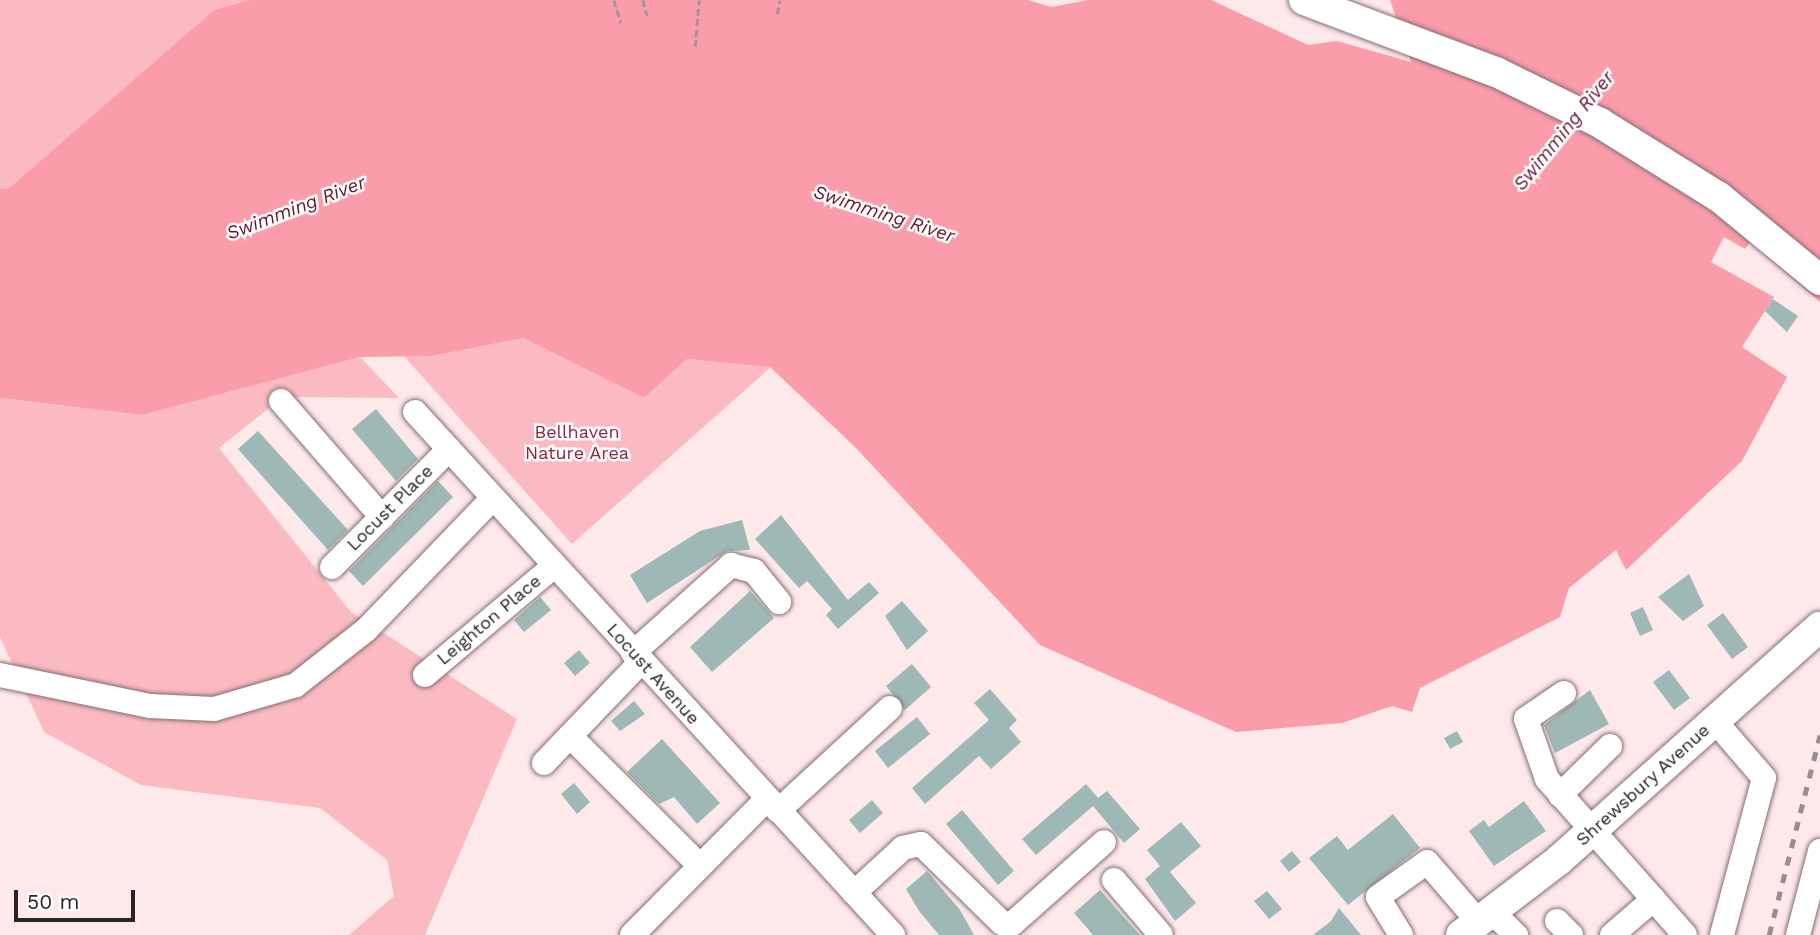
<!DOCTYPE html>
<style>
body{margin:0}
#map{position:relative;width:1820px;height:935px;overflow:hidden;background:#fde8ea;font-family:"Work Sans",sans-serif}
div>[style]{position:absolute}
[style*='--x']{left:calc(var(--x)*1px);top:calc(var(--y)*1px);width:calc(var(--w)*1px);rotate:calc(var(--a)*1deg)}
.green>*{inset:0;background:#fbbac2}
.water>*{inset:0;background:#fb9caa}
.building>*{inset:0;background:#9eb8b6}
.path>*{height:2.5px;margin-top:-1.25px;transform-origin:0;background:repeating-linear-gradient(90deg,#a49496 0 7px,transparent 0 10.5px)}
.roads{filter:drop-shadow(0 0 2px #856e71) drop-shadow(0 0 2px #856e71)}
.minor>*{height:24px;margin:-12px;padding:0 12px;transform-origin:12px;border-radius:12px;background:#fff}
.major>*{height:30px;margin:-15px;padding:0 15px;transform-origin:15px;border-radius:15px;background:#fff}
.rail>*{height:4.5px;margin-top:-2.25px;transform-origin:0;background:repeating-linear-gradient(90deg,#9b8b8d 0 9px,transparent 0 18px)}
span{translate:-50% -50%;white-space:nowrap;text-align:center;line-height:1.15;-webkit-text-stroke:5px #fff;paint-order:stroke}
.park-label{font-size:18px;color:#8f233f}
.street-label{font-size:18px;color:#2b2223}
.water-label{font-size:19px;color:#68162b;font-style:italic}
.scale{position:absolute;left:14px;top:890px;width:121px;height:32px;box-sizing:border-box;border:4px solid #2b2223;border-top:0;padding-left:9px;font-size:21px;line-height:24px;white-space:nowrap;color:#2b2223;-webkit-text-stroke:5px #fff;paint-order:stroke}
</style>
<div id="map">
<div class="green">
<i style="clip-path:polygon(0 0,249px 0,214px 10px,9px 188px,0 189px)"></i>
<i style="clip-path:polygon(523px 338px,644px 398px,687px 359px,771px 367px,572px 544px,402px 354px,432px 356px)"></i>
<i style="clip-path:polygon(360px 357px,399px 398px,283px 397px,219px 448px,351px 612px,517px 719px,425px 935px,349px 935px,394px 896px,387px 860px,320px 808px,141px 785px,44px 732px,0 637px,0 398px,142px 415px)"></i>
</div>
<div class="water">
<i style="clip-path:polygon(249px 0,1028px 0,1051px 7px,1088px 0,1211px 0,1308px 45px,1337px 41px,1411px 62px,1390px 0,1820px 0,1820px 302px,1750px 242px,1745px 249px,1724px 237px,1711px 262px,1774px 297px,1742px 347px,1787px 377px,1742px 461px,1626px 570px,1616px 550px,1569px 588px,1560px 617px,1420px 688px,1412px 712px,1392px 706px,1342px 723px,1236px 732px,1040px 645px,854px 446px,770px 367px,687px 359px,644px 398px,523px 338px,432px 356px,360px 357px,142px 415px,0 398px,0 189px,9px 188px,214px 10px)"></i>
</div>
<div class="building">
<i style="clip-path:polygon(1773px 299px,1798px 316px,1787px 332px,1765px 311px)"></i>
<i style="clip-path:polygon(376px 409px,418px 459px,396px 481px,352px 429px)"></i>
<i style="clip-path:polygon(258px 431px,348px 530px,328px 550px,238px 449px)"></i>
<i style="clip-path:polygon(438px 481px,453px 497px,363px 586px,349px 571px)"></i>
<i style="clip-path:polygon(781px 515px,848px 600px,869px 582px,879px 593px,838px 629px,826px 615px,832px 609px,807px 581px,799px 588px,755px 539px)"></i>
<i style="clip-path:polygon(742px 520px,750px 550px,727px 551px,647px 603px,630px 575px,700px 531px)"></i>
<i style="clip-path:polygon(1689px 574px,1704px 606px,1683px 621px,1658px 597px)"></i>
<i style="clip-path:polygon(750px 591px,774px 618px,712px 672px,690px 647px)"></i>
<i style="clip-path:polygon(540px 597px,551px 610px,524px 632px,514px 620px)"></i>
<i style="clip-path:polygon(902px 601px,928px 631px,907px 650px,885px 616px)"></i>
<i style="clip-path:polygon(1643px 607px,1653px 630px,1640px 636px,1630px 613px)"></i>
<i style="clip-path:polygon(1723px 613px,1748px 647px,1732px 659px,1707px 625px)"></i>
<i style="clip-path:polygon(579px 650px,590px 663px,575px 676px,564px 663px)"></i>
<i style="clip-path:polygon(912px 664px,931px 687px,905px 710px,886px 686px)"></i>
<i style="clip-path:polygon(1669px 670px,1690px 698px,1674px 710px,1653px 682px)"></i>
<i style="clip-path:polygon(990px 689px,1017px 720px,1009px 728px,1021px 742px,991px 769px,979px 756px,925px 804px,912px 788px,989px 720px,974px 703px)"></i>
<i style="clip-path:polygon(1590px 690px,1609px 724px,1555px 753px,1544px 725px)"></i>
<i style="clip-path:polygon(634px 701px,645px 714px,620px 731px,611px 721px)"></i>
<i style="clip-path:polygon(917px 717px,930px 734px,888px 768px,875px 751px)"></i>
<i style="clip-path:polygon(1457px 731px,1463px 742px,1450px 749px,1444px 738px)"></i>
<i style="clip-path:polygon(662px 739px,720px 803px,697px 824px,674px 797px,659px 804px,627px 772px)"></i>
<i style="clip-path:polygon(574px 783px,590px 802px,577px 814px,561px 794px)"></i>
<i style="clip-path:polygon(1086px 784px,1098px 798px,1107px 791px,1140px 829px,1124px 843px,1093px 806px,1036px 855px,1022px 839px)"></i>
<i style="clip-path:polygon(872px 800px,883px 813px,860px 833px,849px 820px)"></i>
<i style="clip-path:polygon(1524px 801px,1546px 831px,1494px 866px,1469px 831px,1484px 820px,1489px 827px)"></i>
<i style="clip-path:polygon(962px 810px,1014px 871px,998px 885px,946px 824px)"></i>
<i style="clip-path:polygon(1393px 814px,1420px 848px,1348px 905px,1309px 858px,1337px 836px,1348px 850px)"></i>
<i style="clip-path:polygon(1181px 822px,1201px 846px,1170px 872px,1196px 903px,1175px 921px,1145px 879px,1160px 866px,1147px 850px)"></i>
<i style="clip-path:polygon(1292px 851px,1301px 862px,1289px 872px,1280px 861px)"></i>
<i style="clip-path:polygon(927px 871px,960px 910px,974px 935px,939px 935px,919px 911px,906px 889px)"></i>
<i style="clip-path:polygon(1100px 890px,1114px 906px,1140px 935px,1093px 935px,1088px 929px,1074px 913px)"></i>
<i style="clip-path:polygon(1267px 891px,1282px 909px,1269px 919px,1254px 901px)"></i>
<i style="clip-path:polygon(1339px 908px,1361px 935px,1313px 935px,1331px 921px)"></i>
</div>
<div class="path">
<i style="--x:614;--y:0;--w:24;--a:73"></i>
<i style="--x:643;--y:0;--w:16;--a:75"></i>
<i style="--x:777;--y:14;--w:14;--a:-78"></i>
<i style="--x:695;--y:47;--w:47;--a:-85.1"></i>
</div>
<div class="roads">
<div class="minor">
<i style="--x:281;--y:401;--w:154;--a:49"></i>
<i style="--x:415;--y:412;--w:709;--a:47.57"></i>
<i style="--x:332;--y:567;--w:166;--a:-45.2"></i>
<i style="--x:633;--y:653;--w:132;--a:-41.9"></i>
<i style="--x:731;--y:565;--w:24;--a:15"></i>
<i style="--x:754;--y:571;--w:40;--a:51"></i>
<i style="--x:0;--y:675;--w:153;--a:11.7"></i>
<i style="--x:150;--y:706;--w:64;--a:2.7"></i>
<i style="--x:214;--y:709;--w:85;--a:-16.3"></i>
<i style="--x:296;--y:685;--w:89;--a:-38.2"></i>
<i style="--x:366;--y:630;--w:183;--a:-46.1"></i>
<i style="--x:425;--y:675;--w:169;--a:-40.2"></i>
<i style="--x:1564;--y:693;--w:46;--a:145.6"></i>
<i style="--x:1526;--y:719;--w:64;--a:70.7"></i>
<i style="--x:1547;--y:779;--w:208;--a:48.5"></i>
<i style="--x:1715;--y:721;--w:75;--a:49.3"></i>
<i style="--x:1764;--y:778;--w:163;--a:105"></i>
<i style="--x:570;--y:736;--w:184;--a:45"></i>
<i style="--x:544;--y:763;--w:140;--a:-46.2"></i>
<i style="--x:1560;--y:795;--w:70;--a:-44.4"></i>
<i style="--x:778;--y:811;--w:152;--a:-42.6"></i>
<i style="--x:1114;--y:880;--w:72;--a:49.5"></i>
<i style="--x:854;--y:893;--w:67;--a:-42.6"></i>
<i style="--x:903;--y:848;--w:18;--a:-13"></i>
<i style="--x:921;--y:844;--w:113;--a:44.3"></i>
<i style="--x:1002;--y:923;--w:10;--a:6"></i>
<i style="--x:1012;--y:924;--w:123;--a:-41.7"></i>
<i style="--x:1491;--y:911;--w:35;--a:44"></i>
<i style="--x:1557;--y:921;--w:20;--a:45"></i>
<i style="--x:632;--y:935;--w:192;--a:-45.2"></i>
<i style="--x:1401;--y:935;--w:44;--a:-121.2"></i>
<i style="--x:1378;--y:897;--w:60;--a:-35.5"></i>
<i style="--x:1427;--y:862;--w:78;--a:49.2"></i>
<i style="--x:1612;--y:935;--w:55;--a:-40.6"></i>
<i style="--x:1798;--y:935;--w:87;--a:-75.3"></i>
</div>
<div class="major">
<i style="--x:1304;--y:0;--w:205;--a:20.6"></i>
<i style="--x:1496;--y:72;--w:116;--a:26.1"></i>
<i style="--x:1600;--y:123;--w:140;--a:31.9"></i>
<i style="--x:1719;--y:197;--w:131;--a:39.4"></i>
<i style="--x:1461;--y:935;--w:123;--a:-37.4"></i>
<i style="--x:1559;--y:860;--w:350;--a:-41.8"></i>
</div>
</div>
<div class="rail">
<i style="--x:1769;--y:935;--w:206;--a:-75.7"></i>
</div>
<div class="park-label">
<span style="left:577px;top:443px">Bellhaven<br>Nature Area</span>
</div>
<div class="street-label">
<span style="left:390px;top:508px;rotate:-45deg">Locust Place</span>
<span style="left:489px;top:620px;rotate:-40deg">Leighton Place</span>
<span style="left:653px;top:674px;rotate:48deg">Locust Avenue</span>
<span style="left:1643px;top:785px;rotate:-42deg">Shrewsbury Avenue</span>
</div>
<div class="water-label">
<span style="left:1564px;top:131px;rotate:-51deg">Swimming River</span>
<span style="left:296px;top:208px;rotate:-21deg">Swimming River</span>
<span style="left:884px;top:214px;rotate:18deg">Swimming River</span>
</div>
<div class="scale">50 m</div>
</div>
